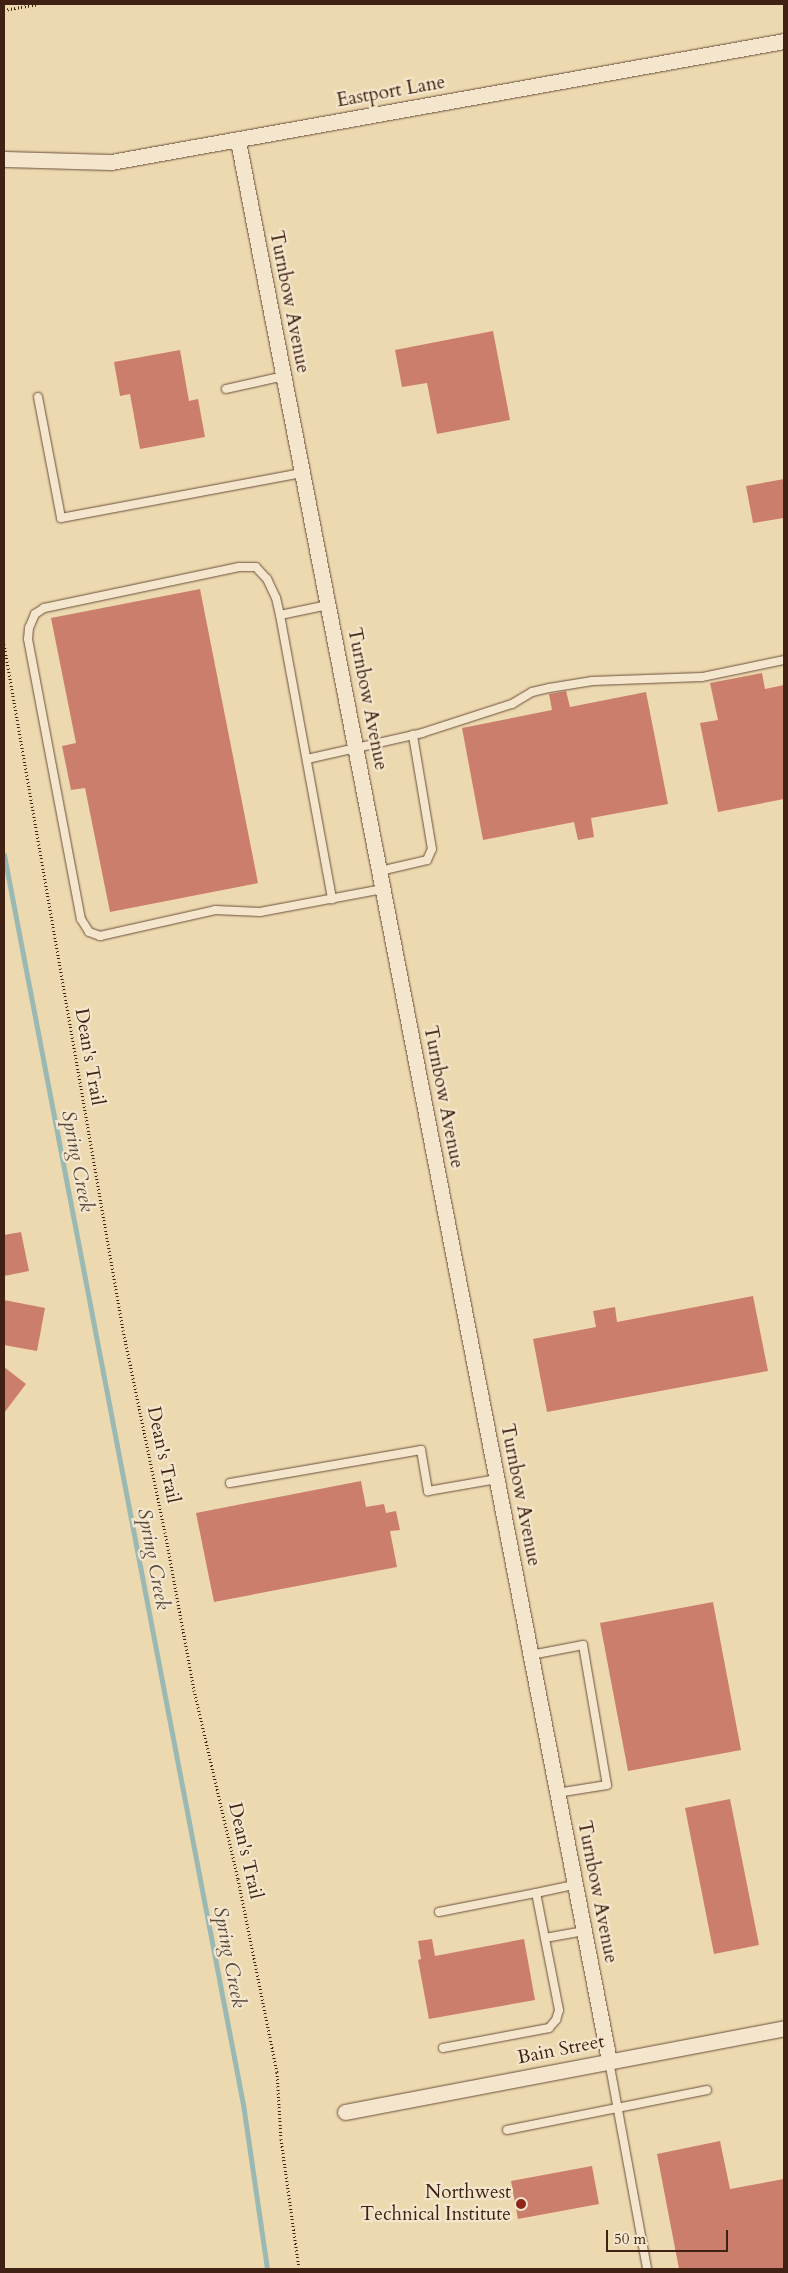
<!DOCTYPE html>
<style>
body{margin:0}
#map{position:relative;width:788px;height:2273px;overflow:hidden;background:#edd9b0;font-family:Cardo,serif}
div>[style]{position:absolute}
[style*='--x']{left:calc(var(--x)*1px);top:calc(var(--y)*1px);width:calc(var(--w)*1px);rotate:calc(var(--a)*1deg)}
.stream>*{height:5px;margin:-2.5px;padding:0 2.5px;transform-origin:2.5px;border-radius:2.5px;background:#9bb9b3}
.building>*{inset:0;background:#cc7e6c}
.path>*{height:3px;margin-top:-1.5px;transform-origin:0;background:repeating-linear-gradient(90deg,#412113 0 1px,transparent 0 3.5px)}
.roads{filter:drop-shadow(0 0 1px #6c4f3a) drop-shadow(0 0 1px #6c4f3a)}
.service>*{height:8px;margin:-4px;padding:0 4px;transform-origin:4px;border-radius:4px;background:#f3e6cc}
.minor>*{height:15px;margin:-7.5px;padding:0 7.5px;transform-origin:7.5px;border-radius:7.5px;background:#f3e6cc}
.dots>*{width:14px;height:14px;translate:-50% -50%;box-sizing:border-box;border:2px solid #f3e6cc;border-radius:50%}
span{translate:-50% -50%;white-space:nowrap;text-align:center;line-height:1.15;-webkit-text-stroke:4.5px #f3e6cc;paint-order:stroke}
.street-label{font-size:19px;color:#412113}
.poi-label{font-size:19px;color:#412113}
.right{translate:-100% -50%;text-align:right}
.water-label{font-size:20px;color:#58473b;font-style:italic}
.frame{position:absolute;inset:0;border:5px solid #412113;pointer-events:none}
.scale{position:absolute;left:606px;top:2230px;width:122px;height:22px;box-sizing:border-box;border:2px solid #412113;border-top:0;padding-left:6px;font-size:15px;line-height:18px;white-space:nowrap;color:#412113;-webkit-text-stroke:4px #f3e6cc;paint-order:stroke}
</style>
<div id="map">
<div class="stream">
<i style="--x:4;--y:855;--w:1272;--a:79.17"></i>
<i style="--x:243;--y:2104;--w:167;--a:81.7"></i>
</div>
<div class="building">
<i style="clip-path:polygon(493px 331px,510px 420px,437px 434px,427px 383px,402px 387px,395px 350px)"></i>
<i style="clip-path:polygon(180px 350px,189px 401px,198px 399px,205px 437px,140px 449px,130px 394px,120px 396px,114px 362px)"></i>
<i style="clip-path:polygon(784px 479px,784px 518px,753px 523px,746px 486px)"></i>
<i style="clip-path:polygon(200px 589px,258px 883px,110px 912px,85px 788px,71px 790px,62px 746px,76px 743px,51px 618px)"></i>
<i style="clip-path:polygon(762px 673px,765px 689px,784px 685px,784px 799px,718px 812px,700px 723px,718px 720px,710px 683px)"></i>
<i style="clip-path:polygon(566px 691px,570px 707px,646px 692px,668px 804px,591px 818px,594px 837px,578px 840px,574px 822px,483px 840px,462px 728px,552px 710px,549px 694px)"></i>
<i style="clip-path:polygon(21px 1232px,29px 1271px,4px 1276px,4px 1235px)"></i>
<i style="clip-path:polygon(753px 1296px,768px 1371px,547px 1412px,533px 1339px,596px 1327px,593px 1311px,615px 1307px,617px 1322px)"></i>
<i style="clip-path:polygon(4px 1300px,45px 1308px,37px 1351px,4px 1345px)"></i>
<i style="clip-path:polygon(4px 1367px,26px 1384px,4px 1413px)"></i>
<i style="clip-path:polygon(361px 1481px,366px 1507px,384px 1504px,386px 1513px,396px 1511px,400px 1530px,390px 1531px,397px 1567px,214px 1602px,196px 1513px)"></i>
<i style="clip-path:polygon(713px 1602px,741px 1750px,628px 1771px,600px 1623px)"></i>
<i style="clip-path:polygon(730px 1799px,759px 1945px,714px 1954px,685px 1808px)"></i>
<i style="clip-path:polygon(432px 1939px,435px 1956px,524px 1939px,535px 2000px,429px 2019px,418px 1960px,421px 1959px,418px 1941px)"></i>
<i style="clip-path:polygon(720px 2141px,730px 2189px,784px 2179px,784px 2269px,679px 2269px,657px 2154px)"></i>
<i style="clip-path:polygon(592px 2166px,599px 2204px,518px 2219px,511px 2181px)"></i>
</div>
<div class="path">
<i style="--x:4;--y:10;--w:35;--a:-10"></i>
<i style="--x:4;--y:644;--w:696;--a:80.16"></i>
<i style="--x:123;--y:1330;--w:206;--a:78.3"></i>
<i style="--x:165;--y:1532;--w:161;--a:79.6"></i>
<i style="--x:194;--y:1690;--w:194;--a:76.9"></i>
<i style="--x:238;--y:1879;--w:197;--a:78.6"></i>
<i style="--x:277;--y:2072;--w:67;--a:86.6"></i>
<i style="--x:281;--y:2139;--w:131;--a:82.1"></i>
</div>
<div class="roads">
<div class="service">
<i style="--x:226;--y:389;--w:59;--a:-12.6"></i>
<i style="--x:38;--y:397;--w:123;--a:79.2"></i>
<i style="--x:61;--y:518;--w:245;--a:-10.6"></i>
<i style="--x:328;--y:605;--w:49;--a:168.2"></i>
<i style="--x:280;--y:615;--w:17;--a:-103"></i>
<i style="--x:276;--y:598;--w:21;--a:-115"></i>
<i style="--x:267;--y:579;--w:16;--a:-133"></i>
<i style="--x:256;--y:567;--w:17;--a:180"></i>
<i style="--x:239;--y:567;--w:199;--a:168.1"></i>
<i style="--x:44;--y:608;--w:11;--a:146"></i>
<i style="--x:35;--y:614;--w:15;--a:113"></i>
<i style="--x:29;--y:628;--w:11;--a:95"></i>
<i style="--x:28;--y:639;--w:285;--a:79.3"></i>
<i style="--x:81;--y:919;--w:15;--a:58"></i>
<i style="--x:89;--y:932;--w:12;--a:20"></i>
<i style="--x:100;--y:936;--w:118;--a:-12.7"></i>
<i style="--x:215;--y:910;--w:45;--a:2.5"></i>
<i style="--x:260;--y:912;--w:125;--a:-10.6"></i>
<i style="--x:280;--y:615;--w:289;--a:79.6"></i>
<i style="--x:307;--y:759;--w:118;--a:-12.7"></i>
<i style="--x:422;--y:733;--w:95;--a:-17.9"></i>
<i style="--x:512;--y:704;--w:23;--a:-31"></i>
<i style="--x:532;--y:692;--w:17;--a:-13"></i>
<i style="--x:549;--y:688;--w:44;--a:-9.2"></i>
<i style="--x:592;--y:681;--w:110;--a:-2.1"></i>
<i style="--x:702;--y:677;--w:84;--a:-11.7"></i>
<i style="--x:380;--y:871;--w:48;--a:-13.2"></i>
<i style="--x:427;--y:860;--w:12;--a:-66"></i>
<i style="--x:432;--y:849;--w:116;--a:-99.5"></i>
<i style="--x:230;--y:1483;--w:194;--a:-9.8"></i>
<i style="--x:421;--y:1450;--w:42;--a:80.3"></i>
<i style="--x:428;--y:1491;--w:70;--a:-9.9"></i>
<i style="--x:531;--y:1655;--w:53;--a:-10.9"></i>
<i style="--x:583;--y:1645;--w:142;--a:80.3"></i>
<i style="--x:607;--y:1785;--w:51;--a:170.9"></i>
<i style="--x:439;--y:1912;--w:99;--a:-11.1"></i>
<i style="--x:545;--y:1938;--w:40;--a:-10"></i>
<i style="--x:443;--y:2048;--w:108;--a:-10.7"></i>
<i style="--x:549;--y:2028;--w:11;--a:-49"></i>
<i style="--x:556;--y:2020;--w:10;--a:-73"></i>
<i style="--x:559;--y:2010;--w:119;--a:-101.1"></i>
<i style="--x:536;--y:1893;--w:40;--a:-12"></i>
<i style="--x:609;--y:2061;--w:211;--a:79.6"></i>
<i style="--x:507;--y:2130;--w:204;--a:-11.3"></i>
</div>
<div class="minor">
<i style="--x:238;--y:141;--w:1956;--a:79.06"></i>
<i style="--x:4;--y:159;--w:107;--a:1.6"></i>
<i style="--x:111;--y:162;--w:684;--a:-10.19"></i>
<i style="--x:345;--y:2112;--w:447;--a:-10.8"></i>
</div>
</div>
<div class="dots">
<i style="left:521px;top:2204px;background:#8f2418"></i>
</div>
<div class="street-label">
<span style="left:391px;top:92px;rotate:-10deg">Eastport Lane</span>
<span style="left:289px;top:302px;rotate:79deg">Turnbow Avenue</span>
<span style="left:367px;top:699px;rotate:79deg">Turnbow Avenue</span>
<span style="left:89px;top:1057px;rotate:80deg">Dean's Trail</span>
<span style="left:443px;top:1097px;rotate:79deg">Turnbow Avenue</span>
<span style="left:163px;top:1455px;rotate:78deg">Dean's Trail</span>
<span style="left:520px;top:1495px;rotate:79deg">Turnbow Avenue</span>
<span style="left:245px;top:1851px;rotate:77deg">Dean's Trail</span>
<span style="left:597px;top:1892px;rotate:79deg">Turnbow Avenue</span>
<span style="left:561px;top:2050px;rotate:-11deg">Bain Street</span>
</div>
<div class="poi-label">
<span class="right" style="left:511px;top:2204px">Northwest<br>Technical Institute</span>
</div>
<div class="water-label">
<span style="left:78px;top:1161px;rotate:79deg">Spring Creek</span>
<span style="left:154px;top:1559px;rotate:79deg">Spring Creek</span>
<span style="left:230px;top:1957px;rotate:79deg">Spring Creek</span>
</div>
<div class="frame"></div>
<div class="scale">50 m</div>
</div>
